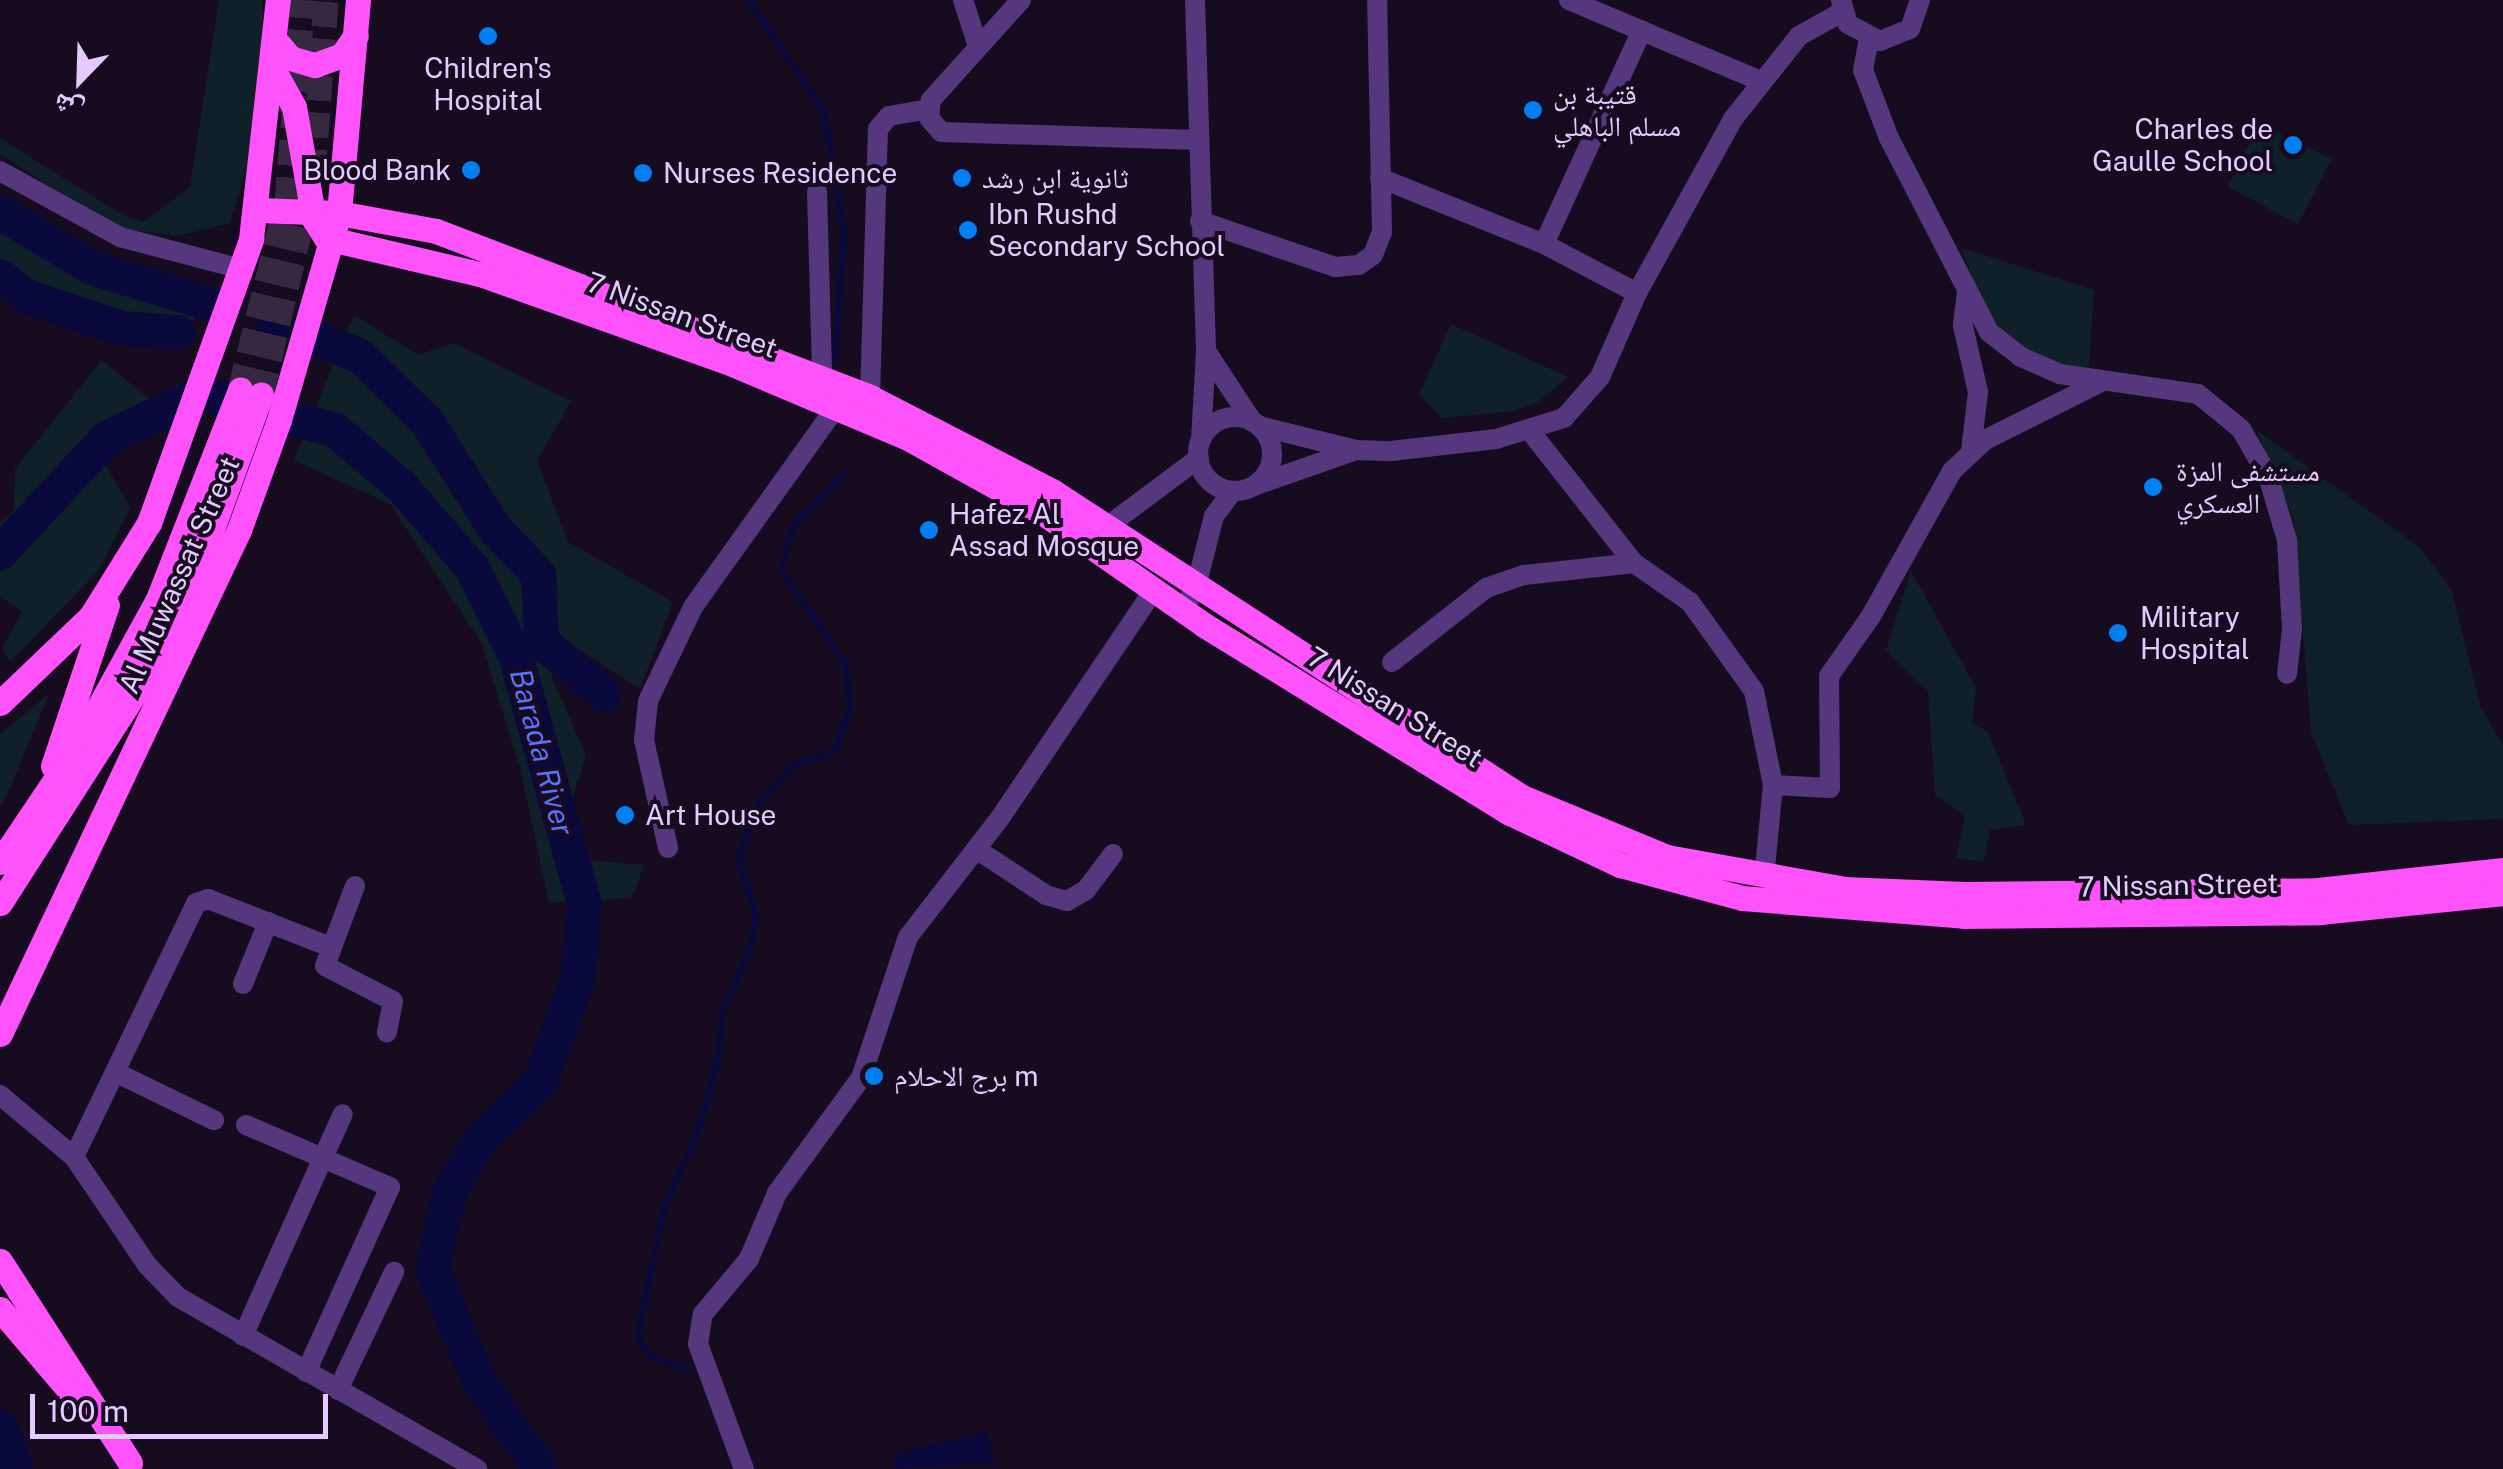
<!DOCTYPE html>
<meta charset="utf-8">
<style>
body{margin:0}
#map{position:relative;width:2503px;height:1469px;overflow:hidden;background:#170c1f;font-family:"Public Sans","Noto Naskh Arabic",sans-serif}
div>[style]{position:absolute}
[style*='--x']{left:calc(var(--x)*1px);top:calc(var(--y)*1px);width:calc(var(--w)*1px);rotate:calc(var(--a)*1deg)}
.green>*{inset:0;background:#0f2029}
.water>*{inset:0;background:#0a093b}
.stream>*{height:6px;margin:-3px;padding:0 3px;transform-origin:3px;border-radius:3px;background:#0a093b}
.river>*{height:35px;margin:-17.5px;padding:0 17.5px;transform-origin:17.5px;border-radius:17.5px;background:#0a093b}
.major-tunnel>*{height:25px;margin-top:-12.5px;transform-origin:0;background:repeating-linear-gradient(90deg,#362841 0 25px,transparent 0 37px)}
.minor>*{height:20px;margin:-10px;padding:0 10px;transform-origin:10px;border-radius:10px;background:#55377e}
.minor>.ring{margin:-10px;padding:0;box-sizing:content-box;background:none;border:20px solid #55377e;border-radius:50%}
.major>*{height:25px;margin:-12.5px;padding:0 12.5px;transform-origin:12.5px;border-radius:12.5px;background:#fe52fd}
.dots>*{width:28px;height:28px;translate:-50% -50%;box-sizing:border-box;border:5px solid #170c1f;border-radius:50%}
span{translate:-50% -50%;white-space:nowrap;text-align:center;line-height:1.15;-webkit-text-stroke:8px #170c1f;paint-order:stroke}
.poi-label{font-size:28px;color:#e4caff}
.left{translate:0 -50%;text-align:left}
.right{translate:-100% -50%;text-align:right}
.street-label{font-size:28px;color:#e4caff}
.water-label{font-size:30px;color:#5972fe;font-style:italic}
.north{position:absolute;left:30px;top:30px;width:100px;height:100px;-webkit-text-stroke:8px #170c1f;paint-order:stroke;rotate:203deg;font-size:28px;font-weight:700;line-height:40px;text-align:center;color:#e4caff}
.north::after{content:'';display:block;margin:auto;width:35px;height:45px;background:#e4caff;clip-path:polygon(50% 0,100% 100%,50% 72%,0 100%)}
.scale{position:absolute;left:30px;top:1394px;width:298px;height:45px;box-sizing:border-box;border:5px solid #e4caff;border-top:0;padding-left:12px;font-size:30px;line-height:35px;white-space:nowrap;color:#e4caff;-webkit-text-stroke:8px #170c1f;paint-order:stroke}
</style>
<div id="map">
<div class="green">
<i style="clip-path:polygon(219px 0,262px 0,262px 117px,230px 223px,178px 236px,115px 228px,0 154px,0 138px,124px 216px,144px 222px,190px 187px)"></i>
<i style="clip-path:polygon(2260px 124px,2331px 159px,2298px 224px,2228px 187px)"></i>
<i style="clip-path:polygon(0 221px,90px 274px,196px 312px,192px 322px,121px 327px,26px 292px,0 272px)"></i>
<i style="clip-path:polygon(1962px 248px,2094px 290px,2089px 368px,2058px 365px,2012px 341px,1982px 307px)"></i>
<i style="clip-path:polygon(354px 315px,418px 355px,454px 343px,571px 401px,537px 461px,568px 542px,673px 602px,640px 689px,582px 651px,551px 676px,586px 755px,571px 803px,585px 860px,644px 865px,632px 898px,549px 903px,520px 768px,481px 642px,390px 504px,294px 460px)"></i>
<i style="clip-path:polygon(1451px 324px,1568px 377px,1537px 403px,1514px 411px,1442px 418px,1419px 394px)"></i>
<i style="clip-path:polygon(102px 360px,153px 402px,103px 429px,0 539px,0 523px,14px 510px,15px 469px)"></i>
<i style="clip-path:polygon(2256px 430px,2419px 547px,2451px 589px,2481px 708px,2503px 745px,2503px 819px,2349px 825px,2311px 732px,2294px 520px)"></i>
<i style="clip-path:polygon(102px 458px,130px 508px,100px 569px,10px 662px,2px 648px,22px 612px,0 596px,0 574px)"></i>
<i style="clip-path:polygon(1911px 571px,1976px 688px,1972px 723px,1988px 732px,2026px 825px,1990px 830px,1984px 862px,1956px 858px,1965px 815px,1935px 795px,1928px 691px,1886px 650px)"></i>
<i style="clip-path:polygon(49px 694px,10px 788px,0 808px,0 734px)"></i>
</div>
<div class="water">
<i style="clip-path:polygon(987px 1432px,995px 1463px,895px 1469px,894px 1453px)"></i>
</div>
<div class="stream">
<i style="--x:748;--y:0;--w:135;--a:55.6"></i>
<i style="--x:824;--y:111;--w:123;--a:80.6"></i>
<i style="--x:844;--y:232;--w:127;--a:94.1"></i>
<i style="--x:690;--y:1370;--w:42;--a:-162"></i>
<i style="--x:650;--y:1357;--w:23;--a:-121"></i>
<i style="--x:638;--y:1337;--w:15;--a:-82"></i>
<i style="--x:640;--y:1322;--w:116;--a:-78.1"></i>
<i style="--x:664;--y:1208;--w:81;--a:-66"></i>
<i style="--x:697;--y:1134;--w:76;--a:-74"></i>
<i style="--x:718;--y:1061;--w:48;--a:-85.2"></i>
<i style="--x:722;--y:1013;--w:70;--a:-66.4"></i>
<i style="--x:750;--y:949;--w:34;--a:-80"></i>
<i style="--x:756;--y:916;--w:61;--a:-107.2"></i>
<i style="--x:738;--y:858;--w:59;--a:-68.2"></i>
<i style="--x:760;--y:803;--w:50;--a:-49"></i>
<i style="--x:793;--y:765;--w:44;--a:-18.4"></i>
<i style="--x:835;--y:751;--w:46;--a:-70.8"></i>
<i style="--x:850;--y:708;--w:43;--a:-95.3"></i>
<i style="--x:846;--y:665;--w:115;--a:-124.4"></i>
<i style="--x:781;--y:570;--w:48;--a:-74.2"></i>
<i style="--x:794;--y:524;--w:72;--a:-45"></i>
</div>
<div class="river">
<i style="--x:0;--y:212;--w:106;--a:31.1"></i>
<i style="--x:91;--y:267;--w:129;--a:17.2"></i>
<i style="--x:0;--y:276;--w:33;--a:38"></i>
<i style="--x:26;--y:296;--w:100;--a:18.6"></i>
<i style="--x:121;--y:328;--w:57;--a:4"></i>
<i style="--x:274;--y:323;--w:1;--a:45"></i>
<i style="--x:310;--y:335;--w:54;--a:22.8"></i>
<i style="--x:360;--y:356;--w:94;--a:44.6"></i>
<i style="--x:427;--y:422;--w:127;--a:57.6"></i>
<i style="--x:495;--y:529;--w:62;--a:46.3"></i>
<i style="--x:538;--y:574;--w:67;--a:87.4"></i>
<i style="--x:541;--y:641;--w:82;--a:40.1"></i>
<i style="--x:0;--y:552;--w:156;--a:-47.1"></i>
<i style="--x:106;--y:438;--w:104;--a:-25.6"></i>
<i style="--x:200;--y:393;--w:140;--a:15.3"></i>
<i style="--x:335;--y:430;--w:87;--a:40.3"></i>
<i style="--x:401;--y:486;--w:108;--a:49.1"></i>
<i style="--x:472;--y:568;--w:97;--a:63.7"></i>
<i style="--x:515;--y:655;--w:258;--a:74.5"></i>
<i style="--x:584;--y:904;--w:76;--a:95.3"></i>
<i style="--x:577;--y:980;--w:107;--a:110.3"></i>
<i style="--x:540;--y:1080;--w:87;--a:135.5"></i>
<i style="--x:478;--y:1141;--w:61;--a:119.5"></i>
<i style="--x:448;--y:1194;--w:77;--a:102"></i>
<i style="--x:432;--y:1269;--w:122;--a:67.4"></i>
<i style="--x:479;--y:1382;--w:106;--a:55"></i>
<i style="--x:0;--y:1426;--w:46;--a:70.8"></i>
</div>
<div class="major-tunnel">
<i style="--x:240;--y:390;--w:194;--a:-76"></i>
<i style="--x:287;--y:202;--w:203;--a:-85.5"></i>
<i style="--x:261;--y:395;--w:227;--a:-76.8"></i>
<i style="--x:313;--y:174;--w:174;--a:-85.7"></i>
</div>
<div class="minor">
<i style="--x:963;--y:0;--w:45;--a:72"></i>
<i style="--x:1021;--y:0;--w:135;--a:132"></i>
<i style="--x:931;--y:100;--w:18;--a:96"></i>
<i style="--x:929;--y:118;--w:18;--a:49"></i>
<i style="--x:941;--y:132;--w:257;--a:1.8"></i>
<i style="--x:1195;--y:0;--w:351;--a:88.2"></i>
<i style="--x:1206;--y:351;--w:89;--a:93.2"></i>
<i style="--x:1569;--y:0;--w:208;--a:22.9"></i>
<i style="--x:1841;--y:0;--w:25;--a:74"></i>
<i style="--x:1848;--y:24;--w:36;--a:28"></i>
<i style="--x:1880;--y:41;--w:32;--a:-22"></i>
<i style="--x:1910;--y:29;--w:31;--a:-71"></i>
<i style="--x:1869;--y:39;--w:32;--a:101"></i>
<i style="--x:1863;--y:70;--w:73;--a:69.1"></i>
<i style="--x:1889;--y:138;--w:218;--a:62.7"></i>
<i style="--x:1989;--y:332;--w:41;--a:38"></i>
<i style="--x:2021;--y:357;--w:43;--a:23.6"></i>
<i style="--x:2060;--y:374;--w:139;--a:8.2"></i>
<i style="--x:2198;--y:394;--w:55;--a:39.1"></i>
<i style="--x:2241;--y:429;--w:54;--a:60.1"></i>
<i style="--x:2268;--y:476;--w:67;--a:73.5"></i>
<i style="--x:2287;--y:540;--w:89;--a:86.8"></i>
<i style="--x:2292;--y:629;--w:45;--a:96.3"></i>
<i style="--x:0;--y:171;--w:137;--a:28.8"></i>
<i style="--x:120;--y:237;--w:125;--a:14.8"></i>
<i style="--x:1380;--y:178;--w:177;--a:21.9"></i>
<i style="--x:1544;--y:244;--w:105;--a:27.8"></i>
<i style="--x:817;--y:192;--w:184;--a:88.4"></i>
<i style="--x:1200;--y:221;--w:143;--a:18.8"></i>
<i style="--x:1335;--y:267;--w:24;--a:-5"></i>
<i style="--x:1359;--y:265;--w:17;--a:-36"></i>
<i style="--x:1373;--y:255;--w:25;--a:-69"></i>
<i style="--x:1382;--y:232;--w:232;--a:-91.2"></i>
<i style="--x:1544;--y:244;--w:235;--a:-65.4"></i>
<i style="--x:1967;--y:292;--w:34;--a:97"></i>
<i style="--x:1963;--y:326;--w:68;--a:77.2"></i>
<i style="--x:1978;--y:392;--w:59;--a:96.8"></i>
<i style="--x:1206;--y:351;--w:84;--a:56.7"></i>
<i style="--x:870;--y:397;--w:268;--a:-88.3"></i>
<i style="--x:878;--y:129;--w:17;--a:-50"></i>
<i style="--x:889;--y:116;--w:40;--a:-10"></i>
<i class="ring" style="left:1198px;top:417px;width:54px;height:54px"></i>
<i style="--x:1259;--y:426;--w:100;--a:13.9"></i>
<i style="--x:1356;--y:450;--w:35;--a:2"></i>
<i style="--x:1391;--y:451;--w:106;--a:-6.5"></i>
<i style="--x:1496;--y:439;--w:71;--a:-17.2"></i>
<i style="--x:1564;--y:418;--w:55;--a:-48.7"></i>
<i style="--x:1600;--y:377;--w:92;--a:-66.2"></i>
<i style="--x:1637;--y:293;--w:199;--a:-61.1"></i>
<i style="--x:1733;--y:119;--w:106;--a:-51.5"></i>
<i style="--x:1799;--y:36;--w:49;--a:-29.2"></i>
<i style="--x:1530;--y:431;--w:168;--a:51.8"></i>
<i style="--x:1634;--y:563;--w:68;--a:34.9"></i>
<i style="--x:1690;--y:602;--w:110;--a:54.3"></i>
<i style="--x:1754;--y:691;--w:96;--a:78.6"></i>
<i style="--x:1773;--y:785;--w:93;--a:95.5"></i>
<i style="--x:1256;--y:485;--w:106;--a:-19.3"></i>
<i style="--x:1097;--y:534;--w:127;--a:-36.7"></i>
<i style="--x:1182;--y:610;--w:24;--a:-57"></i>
<i style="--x:1195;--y:590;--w:76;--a:-75.6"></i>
<i style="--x:1214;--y:516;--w:31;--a:-53"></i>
<i style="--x:1392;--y:662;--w:120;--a:-38.2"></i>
<i style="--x:1486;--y:588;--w:40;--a:-18.9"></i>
<i style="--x:1524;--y:575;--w:111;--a:-6.2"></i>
<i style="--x:1773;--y:785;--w:57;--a:3"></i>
<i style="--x:1830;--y:788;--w:112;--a:-90.5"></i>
<i style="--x:1829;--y:676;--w:73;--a:-55"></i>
<i style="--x:1871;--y:616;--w:166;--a:-60.8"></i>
<i style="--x:1952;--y:471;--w:45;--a:-43.2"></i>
<i style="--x:1985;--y:440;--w:130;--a:-26.6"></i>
<i style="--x:668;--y:848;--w:111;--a:-102.5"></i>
<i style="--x:644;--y:740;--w:39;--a:-84"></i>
<i style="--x:648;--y:701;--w:104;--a:-64.4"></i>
<i style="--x:693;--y:607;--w:247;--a:-54.4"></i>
<i style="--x:976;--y:849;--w:84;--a:33.3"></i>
<i style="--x:1046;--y:895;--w:22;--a:16"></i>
<i style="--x:1067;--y:901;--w:22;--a:-30"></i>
<i style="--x:1086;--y:890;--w:45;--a:-53.1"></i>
<i style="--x:355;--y:886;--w:85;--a:110.6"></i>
<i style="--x:325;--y:966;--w:76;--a:27.2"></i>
<i style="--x:393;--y:1001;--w:32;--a:101"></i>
<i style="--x:243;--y:984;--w:67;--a:-68"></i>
<i style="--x:117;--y:1073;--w:108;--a:25.9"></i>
<i style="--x:0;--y:1095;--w:97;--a:40"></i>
<i style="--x:74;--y:1157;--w:130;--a:55.9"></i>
<i style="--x:147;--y:1265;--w:45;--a:45.9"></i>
<i style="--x:178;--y:1297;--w:345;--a:29.9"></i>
<i style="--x:246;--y:1125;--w:157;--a:23.3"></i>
<i style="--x:390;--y:1187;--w:203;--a:114.4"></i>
<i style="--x:74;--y:1157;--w:282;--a:-64.3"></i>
<i style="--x:196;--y:903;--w:13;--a:-18"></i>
<i style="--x:208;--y:899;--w:129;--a:21.4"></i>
<i style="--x:243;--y:1336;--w:243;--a:-65.8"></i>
<i style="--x:338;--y:1390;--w:131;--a:-64.6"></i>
<i style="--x:744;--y:1469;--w:133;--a:-110.2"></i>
<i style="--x:698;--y:1344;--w:30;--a:-81"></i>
<i style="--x:703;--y:1314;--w:72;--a:-50.1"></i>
<i style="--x:749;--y:1259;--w:72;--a:-67"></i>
<i style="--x:777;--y:1193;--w:142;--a:-53.9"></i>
<i style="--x:861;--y:1078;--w:149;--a:-71.6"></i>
<i style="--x:908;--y:937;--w:150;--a:-52.3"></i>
<i style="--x:1000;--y:818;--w:274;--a:-56"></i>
</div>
<div class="major">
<i style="--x:275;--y:40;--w:23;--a:50"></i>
<i style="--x:290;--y:58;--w:26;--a:16"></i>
<i style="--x:315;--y:65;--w:29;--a:-20"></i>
<i style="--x:342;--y:55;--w:24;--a:-55"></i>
<i style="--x:273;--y:69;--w:43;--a:61.1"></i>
<i style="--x:294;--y:107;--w:114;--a:79.9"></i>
<i style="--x:314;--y:219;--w:22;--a:58"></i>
<i style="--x:326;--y:238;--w:158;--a:13.2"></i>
<i style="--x:480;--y:274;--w:260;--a:19.6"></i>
<i style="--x:725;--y:361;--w:199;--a:22.8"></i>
<i style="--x:908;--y:438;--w:154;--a:29.1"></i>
<i style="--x:1043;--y:513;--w:196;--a:34.8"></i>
<i style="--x:1204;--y:625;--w:359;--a:31.6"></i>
<i style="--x:1510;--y:813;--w:122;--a:25.3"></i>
<i style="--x:1620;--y:865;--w:126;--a:15.1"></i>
<i style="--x:1742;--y:898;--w:223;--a:4.6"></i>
<i style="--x:1964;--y:916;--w:356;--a:-0.6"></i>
<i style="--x:2320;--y:912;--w:184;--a:-5.9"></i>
<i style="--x:258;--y:210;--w:81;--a:2.1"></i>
<i style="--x:339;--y:213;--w:99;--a:10.5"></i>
<i style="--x:436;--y:231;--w:465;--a:20.9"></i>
<i style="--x:870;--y:397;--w:205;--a:27.3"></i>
<i style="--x:1052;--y:491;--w:561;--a:33.07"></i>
<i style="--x:1522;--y:797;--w:157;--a:22.5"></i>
<i style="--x:1667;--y:857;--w:180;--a:10.2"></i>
<i style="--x:1844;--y:889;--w:121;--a:2.4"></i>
<i style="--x:1965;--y:894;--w:353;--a:-0.6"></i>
<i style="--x:2318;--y:890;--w:186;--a:-6.2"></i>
<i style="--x:0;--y:703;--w:126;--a:-43.7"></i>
<i style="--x:91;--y:616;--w:110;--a:-58.1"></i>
<i style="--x:149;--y:523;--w:302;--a:-70.2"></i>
<i style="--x:251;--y:239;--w:241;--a:-83.6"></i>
<i style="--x:53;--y:766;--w:170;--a:-71.5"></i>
<i style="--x:0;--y:862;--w:133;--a:-56.1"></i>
<i style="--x:74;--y:752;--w:175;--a:-61.2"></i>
<i style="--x:158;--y:599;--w:225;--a:-68.6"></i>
<i style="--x:0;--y:903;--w:248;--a:-57.3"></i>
<i style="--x:134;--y:694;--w:168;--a:-64.2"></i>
<i style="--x:207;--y:543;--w:158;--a:-70"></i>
<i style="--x:0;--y:1034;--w:558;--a:-64.63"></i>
<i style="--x:239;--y:530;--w:117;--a:-70"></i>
<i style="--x:279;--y:420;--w:216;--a:-73.8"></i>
<i style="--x:339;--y:213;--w:214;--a:-84.9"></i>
<i style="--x:0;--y:1261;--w:240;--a:57.2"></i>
<i style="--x:0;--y:1309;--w:131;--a:49.6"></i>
</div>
<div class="dots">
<i style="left:488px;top:36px;background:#017ff4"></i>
<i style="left:1533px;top:110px;background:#017ff4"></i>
<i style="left:2293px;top:145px;background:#017ff4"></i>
<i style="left:471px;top:170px;background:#017ff4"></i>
<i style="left:643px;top:173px;background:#017ff4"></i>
<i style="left:962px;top:178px;background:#017ff4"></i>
<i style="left:968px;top:230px;background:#017ff4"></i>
<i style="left:2153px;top:487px;background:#017ff4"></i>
<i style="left:929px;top:530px;background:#017ff4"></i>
<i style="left:2118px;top:633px;background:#017ff4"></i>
<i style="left:625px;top:815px;background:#017ff4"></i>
<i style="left:874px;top:1076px;background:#017ff4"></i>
</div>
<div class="poi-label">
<span style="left:488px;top:84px">Children's<br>Hospital</span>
<span class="left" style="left:1553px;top:110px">قتيبة بن<br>مسلم الباهلي</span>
<span class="right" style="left:2273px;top:145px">Charles de<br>Gaulle School</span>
<span class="right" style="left:451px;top:170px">Blood Bank</span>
<span class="left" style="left:663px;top:173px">Nurses Residence</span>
<span class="left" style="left:982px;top:178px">ثانوية ابن رشد</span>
<span class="left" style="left:988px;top:230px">Ibn Rushd<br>Secondary School</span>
<span class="left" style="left:2176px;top:487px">مستشفى المزة<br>العسكري</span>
<span class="left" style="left:949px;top:530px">Hafez Al<br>Assad Mosque</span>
<span class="left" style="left:2140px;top:633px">Military<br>Hospital</span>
<span class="left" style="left:645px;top:815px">Art House</span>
<span class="left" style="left:894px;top:1076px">برج الاحلام m</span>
</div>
<div class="street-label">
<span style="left:682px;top:315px;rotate:20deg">7 Nissan Street</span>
<span style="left:179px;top:575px;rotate:-66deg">Al Muwassat Street</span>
<span style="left:1395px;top:707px;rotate:32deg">7 Nissan Street</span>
<span style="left:2178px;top:885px;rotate:-1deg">7 Nissan Street</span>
</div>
<div class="water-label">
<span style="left:542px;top:752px;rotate:75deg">Barada River</span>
</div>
<div class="north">ش</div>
<div class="scale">100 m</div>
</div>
